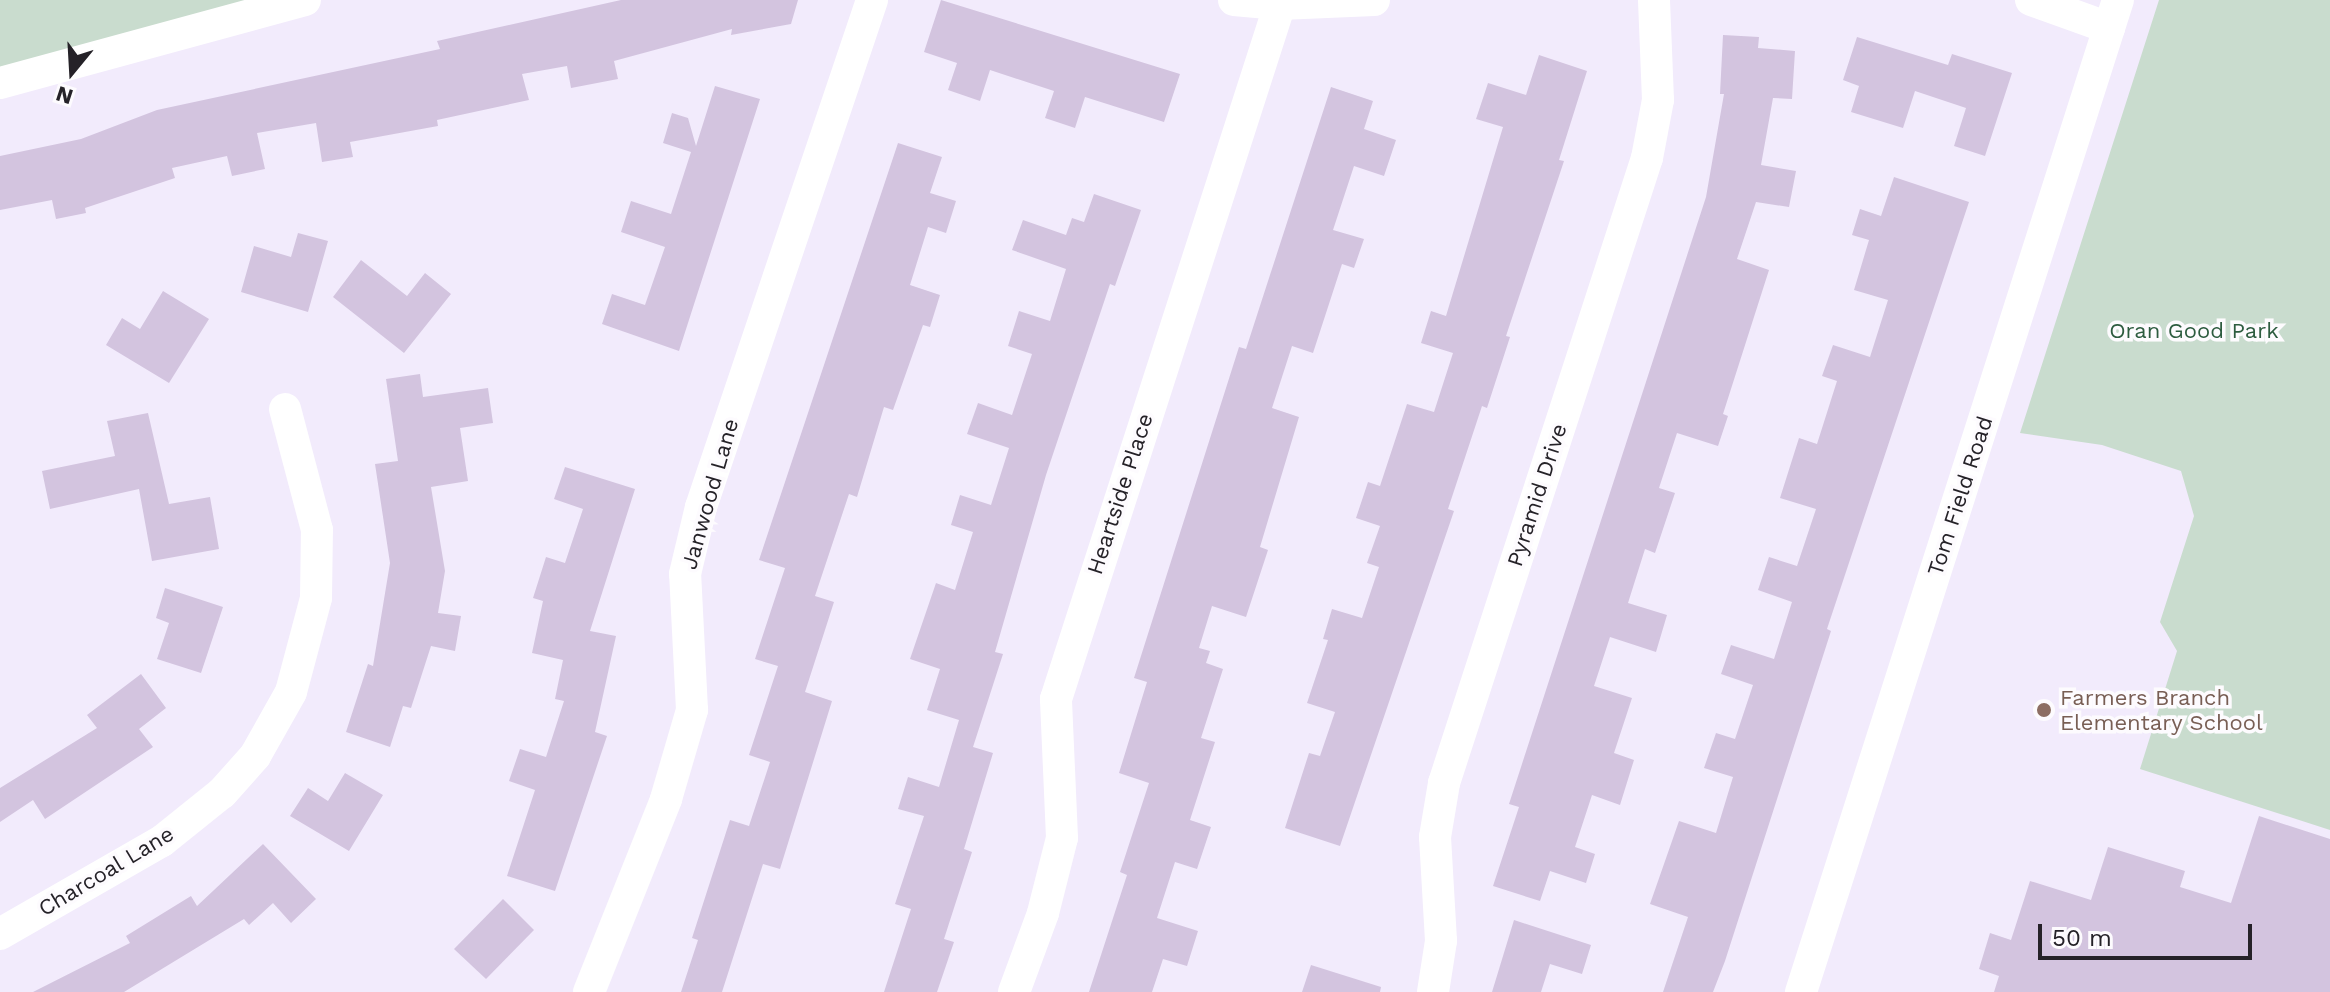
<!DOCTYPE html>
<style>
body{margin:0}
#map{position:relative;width:2330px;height:992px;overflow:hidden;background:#f2ebfc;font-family:"Work Sans",sans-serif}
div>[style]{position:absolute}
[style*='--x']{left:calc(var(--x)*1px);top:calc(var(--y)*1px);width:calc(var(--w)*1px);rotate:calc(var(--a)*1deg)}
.green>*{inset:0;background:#c9dcce}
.building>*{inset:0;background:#d3c4df}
.street>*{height:32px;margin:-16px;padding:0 16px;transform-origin:16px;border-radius:16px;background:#fff}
.dots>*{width:22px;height:22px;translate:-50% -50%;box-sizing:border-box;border:4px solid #fdfbfe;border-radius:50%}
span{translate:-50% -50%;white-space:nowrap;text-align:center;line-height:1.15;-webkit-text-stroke:7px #fdfbfe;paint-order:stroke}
.park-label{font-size:22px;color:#2d5c3f}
.street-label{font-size:22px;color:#252228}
.education-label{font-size:22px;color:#785e54}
.left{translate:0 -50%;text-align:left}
.north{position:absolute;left:32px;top:32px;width:80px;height:80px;-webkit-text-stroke:6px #fdfbfe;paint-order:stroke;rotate:198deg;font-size:22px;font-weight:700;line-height:32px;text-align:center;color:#252228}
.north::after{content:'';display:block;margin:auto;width:28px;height:36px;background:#252228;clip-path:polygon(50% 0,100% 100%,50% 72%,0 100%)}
.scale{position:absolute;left:2038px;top:924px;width:214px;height:36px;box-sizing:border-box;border:4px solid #252228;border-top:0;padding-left:10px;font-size:24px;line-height:28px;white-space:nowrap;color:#252228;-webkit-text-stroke:6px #fdfbfe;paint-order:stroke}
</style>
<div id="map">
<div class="green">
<i style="clip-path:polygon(0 0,274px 0,0 74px)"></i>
<i style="clip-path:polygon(2159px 0,2330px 0,2330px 830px,2140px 769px,2177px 651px,2160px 622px,2194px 516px,2181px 471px,2102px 445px,2020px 433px)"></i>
</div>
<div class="building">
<i style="clip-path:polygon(621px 0,798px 0,791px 24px,731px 35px,732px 29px,614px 61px,618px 79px,571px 88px,567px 66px,522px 74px,529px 100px,437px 120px,438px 126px,350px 142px,353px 157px,322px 162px,316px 123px,257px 133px,265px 169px,232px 176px,227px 156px,172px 168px,175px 178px,85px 208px,86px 213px,56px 219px,52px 200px,0 210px,0 156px,81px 139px,157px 110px,440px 49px,437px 41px)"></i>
<i style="clip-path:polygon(941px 0,1180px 74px,1164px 122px,1085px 97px,1075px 128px,1045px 118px,1054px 91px,990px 70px,980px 101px,948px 90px,957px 63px,924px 52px)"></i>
<i style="clip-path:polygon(1723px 35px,1759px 37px,1758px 48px,1795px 51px,1792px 99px,1773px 98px,1761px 165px,1796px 171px,1789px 207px,1756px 202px,1737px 259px,1769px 270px,1723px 414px,1728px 416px,1718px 446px,1677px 433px,1659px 488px,1675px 493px,1655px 553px,1645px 549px,1628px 603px,1667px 615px,1656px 652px,1610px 637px,1594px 686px,1632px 698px,1614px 753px,1634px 760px,1620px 805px,1592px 795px,1575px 847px,1595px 854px,1586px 883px,1550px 871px,1540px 901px,1493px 886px,1519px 807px,1509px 804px,1706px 197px,1724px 94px,1720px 94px)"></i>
<i style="clip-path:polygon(1857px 37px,1948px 65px,1952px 54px,2012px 73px,1985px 156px,1954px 146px,1966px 108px,1915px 91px,1903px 128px,1851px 112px,1859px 86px,1843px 80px)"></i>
<i style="clip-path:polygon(1539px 55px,1587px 71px,1559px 160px,1564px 161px,1506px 336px,1510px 337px,1487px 408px,1482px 406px,1448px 509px,1454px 511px,1340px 846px,1285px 828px,1309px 753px,1320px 756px,1335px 712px,1307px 703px,1328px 640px,1323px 639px,1332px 609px,1362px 618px,1379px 567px,1367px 563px,1380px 526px,1356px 518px,1368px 482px,1380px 486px,1407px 404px,1434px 412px,1453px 353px,1421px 343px,1431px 311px,1446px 316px,1503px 127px,1476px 119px,1488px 83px,1526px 95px)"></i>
<i style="clip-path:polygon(715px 86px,760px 99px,679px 351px,602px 324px,612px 294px,645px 305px,665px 247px,621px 232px,631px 201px,671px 214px,691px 152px,663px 143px,672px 113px,688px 118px,696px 146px)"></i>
<i style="clip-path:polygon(1331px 87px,1373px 101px,1364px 129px,1396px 140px,1384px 176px,1354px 166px,1333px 230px,1364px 239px,1354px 268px,1342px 264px,1313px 353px,1292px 346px,1272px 408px,1299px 417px,1260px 547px,1268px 550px,1246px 617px,1212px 606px,1199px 648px,1210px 651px,1206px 663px,1223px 669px,1201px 738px,1215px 742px,1190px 820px,1211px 827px,1197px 869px,1175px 862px,1157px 918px,1198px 931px,1187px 966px,1163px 959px,1152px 992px,1089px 992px,1127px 875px,1120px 872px,1149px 783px,1119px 773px,1147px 682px,1134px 678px,1239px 347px,1246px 349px)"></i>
<i style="clip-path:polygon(898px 143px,942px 157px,930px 193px,956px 201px,946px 233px,928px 227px,910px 285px,940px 295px,930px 327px,923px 325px,893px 410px,884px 407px,857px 497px,849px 494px,815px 596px,834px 602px,805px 692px,832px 701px,780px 869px,763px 864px,722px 992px,681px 992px,698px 940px,692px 938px,730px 820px,749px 826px,770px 762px,749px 755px,778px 666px,755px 659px,785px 568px,759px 560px)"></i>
<i style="clip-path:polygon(1894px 177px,1969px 202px,1827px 629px,1831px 631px,1725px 961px,1713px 992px,1663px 992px,1688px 917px,1650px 904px,1679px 821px,1716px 833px,1733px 777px,1704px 768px,1716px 733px,1735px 739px,1753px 685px,1721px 674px,1731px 645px,1774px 659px,1792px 602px,1758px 590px,1769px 557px,1797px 566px,1816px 509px,1780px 498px,1799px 438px,1817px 444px,1837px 381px,1822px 376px,1833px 345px,1870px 357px,1888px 300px,1854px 290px,1869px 240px,1852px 235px,1860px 209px,1881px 216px)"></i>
<i style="clip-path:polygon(1094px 194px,1141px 210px,1115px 286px,1110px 284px,1046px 475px,995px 652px,1003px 654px,973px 747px,993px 753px,964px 849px,972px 852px,944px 939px,954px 942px,937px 992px,884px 992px,911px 909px,895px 904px,924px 816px,898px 809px,908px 777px,939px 787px,959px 720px,927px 710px,940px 669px,910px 659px,936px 583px,955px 590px,973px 532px,951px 525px,960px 495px,991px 505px,1009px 448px,967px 434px,978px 403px,1012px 415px,1032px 354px,1008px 346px,1019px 311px,1050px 321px,1066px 269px,1012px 250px,1023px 220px,1066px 235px,1072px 218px,1084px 222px)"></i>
<i style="clip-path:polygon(298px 233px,328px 241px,308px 312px,241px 292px,254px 246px,291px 257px)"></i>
<i style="clip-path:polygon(361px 260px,407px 296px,425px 273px,451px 294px,404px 353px,333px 297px)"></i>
<i style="clip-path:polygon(163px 291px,209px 319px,169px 383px,106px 345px,122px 318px,140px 329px)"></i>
<i style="clip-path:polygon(420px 374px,423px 397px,488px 388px,493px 423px,460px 428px,468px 481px,431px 487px,445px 571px,438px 613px,461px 616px,455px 651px,431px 646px,411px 708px,403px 706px,390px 747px,346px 732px,368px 664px,373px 666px,390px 563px,375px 464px,398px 461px,386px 379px)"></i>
<i style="clip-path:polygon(148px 413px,169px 504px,210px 497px,219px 549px,152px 561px,139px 489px,50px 509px,42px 471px,115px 456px,107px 421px)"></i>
<i style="clip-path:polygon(565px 467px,635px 489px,590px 631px,616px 636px,595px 732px,607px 736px,555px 891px,507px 876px,535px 790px,509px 781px,520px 749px,546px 757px,564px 701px,555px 699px,563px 660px,532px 653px,543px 601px,533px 598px,546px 557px,565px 563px,583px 509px,554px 499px)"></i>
<i style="clip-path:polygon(165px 588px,223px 607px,201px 673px,157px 659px,169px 623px,156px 618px)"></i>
<i style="clip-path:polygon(141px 674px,166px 708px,139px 729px,153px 747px,45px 819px,33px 800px,0 822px,0 788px,97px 728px,87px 715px)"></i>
<i style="clip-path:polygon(345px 773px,383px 795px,349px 851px,290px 816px,308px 788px,328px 801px)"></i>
<i style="clip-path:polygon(2259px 816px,2330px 839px,2330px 992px,1994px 992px,1999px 976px,1979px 969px,1990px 933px,2011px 940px,2030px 881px,2091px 900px,2108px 847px,2185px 871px,2180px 887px,2231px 903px)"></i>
<i style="clip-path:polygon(263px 844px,316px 899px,291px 923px,273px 903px,249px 925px,244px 919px,124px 992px,33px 992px,130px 943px,126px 936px,191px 896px,197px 906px)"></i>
<i style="clip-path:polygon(503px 899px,534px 930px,486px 979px,454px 949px)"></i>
<i style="clip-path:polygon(1514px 920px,1591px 945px,1582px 974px,1550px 964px,1541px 992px,1492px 992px)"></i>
<i style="clip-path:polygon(1311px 965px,1381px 987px,1380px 992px,1302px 992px)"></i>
</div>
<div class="street">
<i style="--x:1234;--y:0;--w:46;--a:5"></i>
<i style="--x:1280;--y:4;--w:94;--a:-2.4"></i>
<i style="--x:2031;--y:0;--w:83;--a:19.7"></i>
<i style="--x:0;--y:83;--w:316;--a:-15.2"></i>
<i style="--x:0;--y:934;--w:187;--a:-29.9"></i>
<i style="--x:162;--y:841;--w:77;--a:-38.7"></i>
<i style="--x:222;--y:793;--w:50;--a:-48.3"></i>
<i style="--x:255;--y:756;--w:73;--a:-60.6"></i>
<i style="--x:291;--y:692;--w:97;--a:-75.1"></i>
<i style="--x:316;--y:598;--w:68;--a:-89.2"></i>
<i style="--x:317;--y:530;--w:125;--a:-104.8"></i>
<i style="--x:589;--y:992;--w:208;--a:-68.2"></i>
<i style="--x:666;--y:799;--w:93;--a:-73.7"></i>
<i style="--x:692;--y:710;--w:136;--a:-92.9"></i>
<i style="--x:685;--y:574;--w:69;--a:-76.6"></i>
<i style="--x:701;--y:507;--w:535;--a:-71.36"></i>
<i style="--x:1014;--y:992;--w:84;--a:-69.8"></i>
<i style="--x:1043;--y:913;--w:77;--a:-75.8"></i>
<i style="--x:1062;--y:838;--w:139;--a:-92.5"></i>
<i style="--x:1056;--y:699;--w:730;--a:-72.14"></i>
<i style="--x:1433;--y:992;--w:52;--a:-81.1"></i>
<i style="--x:1441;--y:941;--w:104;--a:-93.3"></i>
<i style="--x:1435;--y:837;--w:55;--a:-80.5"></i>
<i style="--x:1444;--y:783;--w:657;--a:-72.01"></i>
<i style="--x:1647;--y:158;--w:59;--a:-79.3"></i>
<i style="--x:1658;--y:100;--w:100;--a:-92.3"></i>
<i style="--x:1801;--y:992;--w:1041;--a:-72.28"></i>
</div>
<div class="dots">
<i style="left:2044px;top:710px;background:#8d6e63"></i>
</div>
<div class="park-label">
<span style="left:2194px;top:331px">Oran Good Park</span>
</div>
<div class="street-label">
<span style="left:710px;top:494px;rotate:-74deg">Janwood Lane</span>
<span style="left:1120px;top:494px;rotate:-72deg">Heartside Place</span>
<span style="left:1537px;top:495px;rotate:-72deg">Pyramid Drive</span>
<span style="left:1960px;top:496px;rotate:-72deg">Tom Field Road</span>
<span style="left:106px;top:871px;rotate:-31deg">Charcoal Lane</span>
</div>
<div class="education-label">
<span class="left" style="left:2060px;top:710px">Farmers Branch<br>Elementary School</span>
</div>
<div class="north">N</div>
<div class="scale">50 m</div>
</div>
